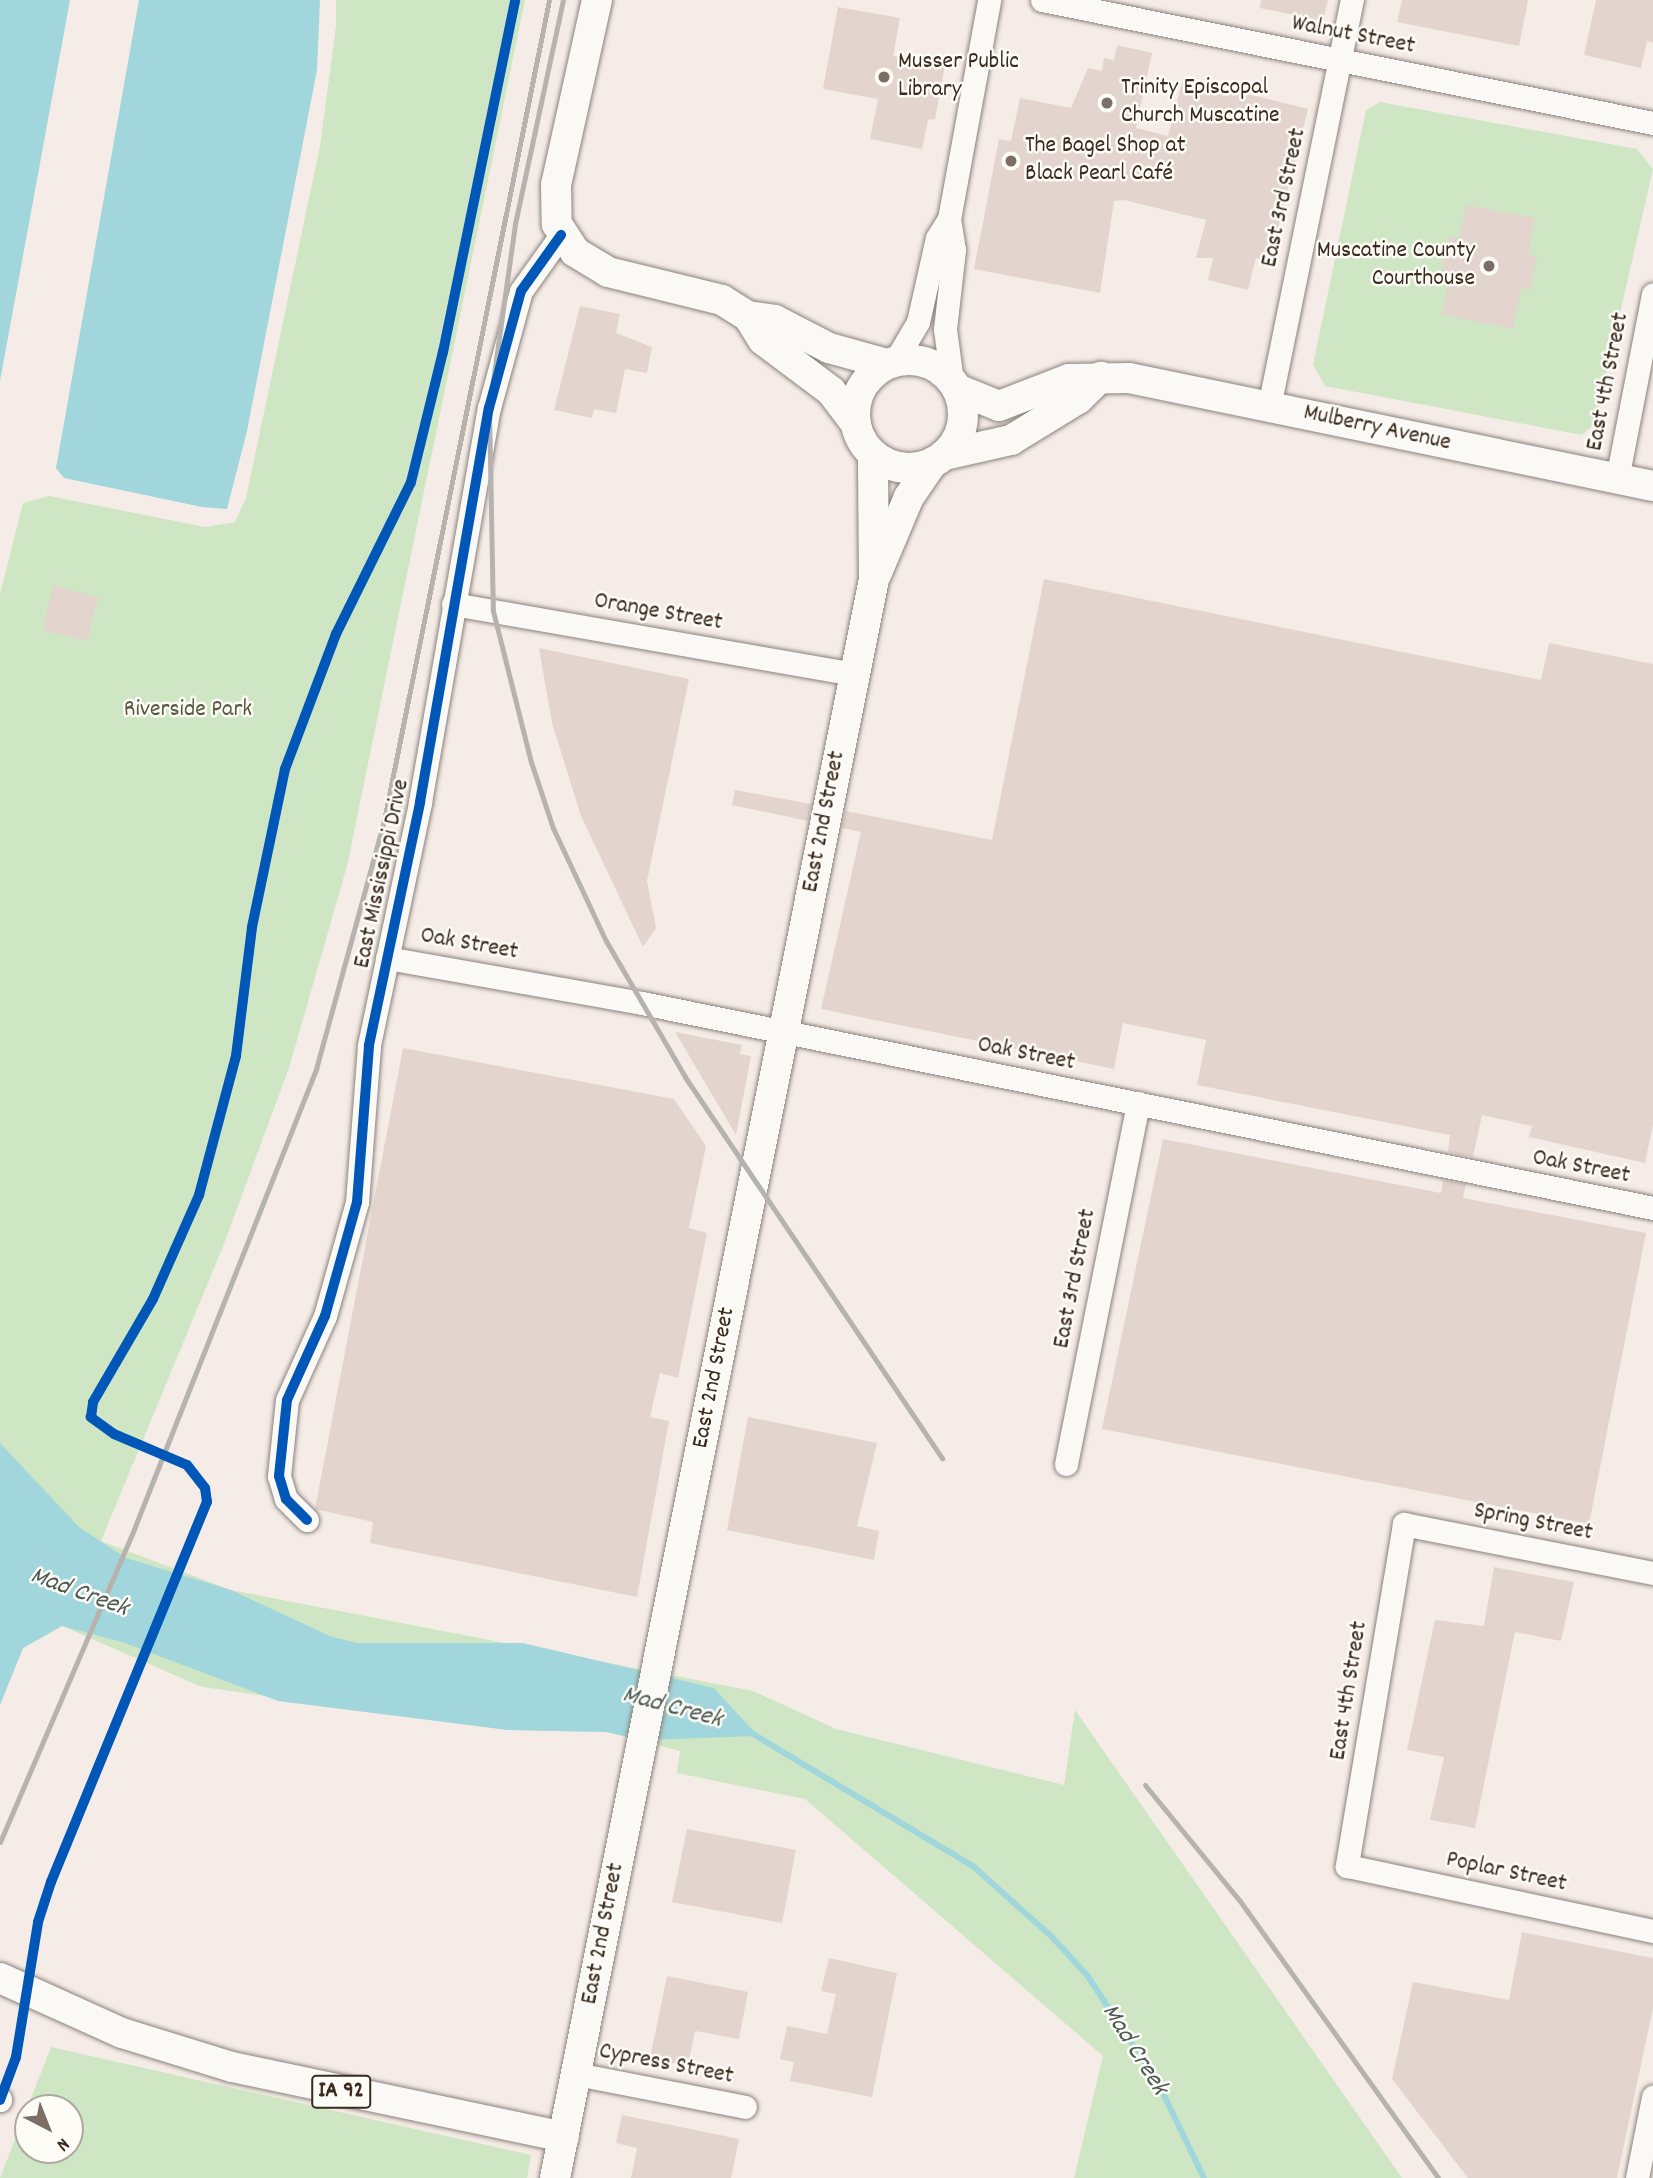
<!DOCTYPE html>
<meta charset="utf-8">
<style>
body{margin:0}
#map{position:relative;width:1653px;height:2178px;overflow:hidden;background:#f6ece7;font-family:Dekko,sans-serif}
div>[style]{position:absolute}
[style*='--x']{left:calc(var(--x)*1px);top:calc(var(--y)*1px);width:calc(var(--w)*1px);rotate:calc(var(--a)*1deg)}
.green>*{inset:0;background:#cee6c3}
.water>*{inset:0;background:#a1d6dc}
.pier>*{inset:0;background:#f6ece7}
.stream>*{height:6px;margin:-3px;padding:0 3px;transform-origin:3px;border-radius:3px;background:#a1d6dc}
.building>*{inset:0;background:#e3d4ce}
.roads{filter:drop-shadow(0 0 2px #8a827d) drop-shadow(0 0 2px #8a827d)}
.minor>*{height:23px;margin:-11.5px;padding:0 11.5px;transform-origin:11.5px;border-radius:11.5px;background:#faf9f6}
.major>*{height:30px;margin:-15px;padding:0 15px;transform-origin:15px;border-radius:15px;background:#faf9f6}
.major>.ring{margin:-15px;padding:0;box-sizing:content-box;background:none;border:30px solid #faf9f6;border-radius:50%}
.rail>*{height:5px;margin:-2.5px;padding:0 2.5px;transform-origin:2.5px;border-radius:2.5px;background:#b5b2af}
.cycleway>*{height:10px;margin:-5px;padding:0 5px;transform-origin:5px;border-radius:5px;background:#0057b8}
.dots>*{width:19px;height:19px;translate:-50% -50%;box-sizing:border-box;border:4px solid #fdfcf7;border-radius:50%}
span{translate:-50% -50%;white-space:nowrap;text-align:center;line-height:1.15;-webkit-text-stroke:5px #fdfcf7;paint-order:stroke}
.shield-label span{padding:2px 5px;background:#fdfcf7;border:2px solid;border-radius:5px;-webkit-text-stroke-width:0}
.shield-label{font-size:23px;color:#3b2a1e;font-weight:700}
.street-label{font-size:24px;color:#3b2a1e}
.poi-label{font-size:24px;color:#3b2a1e}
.left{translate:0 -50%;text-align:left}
.right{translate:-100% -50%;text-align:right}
.park-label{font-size:24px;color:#585840}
.water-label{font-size:26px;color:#4f5b56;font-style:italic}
.north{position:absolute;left:14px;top:2094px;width:70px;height:70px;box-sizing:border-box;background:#fdfcf7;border:2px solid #afa8a0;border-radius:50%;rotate:138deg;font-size:19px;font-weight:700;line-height:28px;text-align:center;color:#3b2a1e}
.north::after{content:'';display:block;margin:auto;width:24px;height:32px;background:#7c6e64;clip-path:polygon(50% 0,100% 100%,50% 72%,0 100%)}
</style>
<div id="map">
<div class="green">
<i style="clip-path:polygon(333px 0,525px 0,347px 866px,289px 1068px,222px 1249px,101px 1541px,231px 1590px,753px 1691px,836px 1729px,1064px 1785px,1075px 1710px,1402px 2178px,1074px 2178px,1103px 2056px,805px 1799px,677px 1773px,680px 1751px,606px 1732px,508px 1730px,202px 1687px,62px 1626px,23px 1648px,0 1705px,0 591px,20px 500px)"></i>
<i style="clip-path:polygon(1380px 102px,1637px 149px,1653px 169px,1595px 423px,1582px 435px,1325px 386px,1313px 365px,1366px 110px)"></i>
<i style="clip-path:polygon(evenodd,51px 2047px,531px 2155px,527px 2178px,0 2178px,51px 2047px,28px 2108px,70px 2108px,70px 2150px,28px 2150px,28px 2108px)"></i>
</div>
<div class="water">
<i style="clip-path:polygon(0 0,333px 0,232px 520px,49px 492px,21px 500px,0 590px)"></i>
<i style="clip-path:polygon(0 1443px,79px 1527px,126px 1558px,231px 1590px,332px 1637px,358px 1643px,523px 1643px,714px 1688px,758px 1736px,644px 1740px,606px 1732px,508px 1730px,278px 1701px,125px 1643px,62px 1626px,23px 1648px,0 1705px)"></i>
</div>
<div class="pier">
<i style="clip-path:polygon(70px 0,139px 0,56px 468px,64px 478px,202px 507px,227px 509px,247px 431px,317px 70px,320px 0,336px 0,336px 26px,320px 146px,246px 498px,235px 522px,205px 527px,49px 496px,23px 503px,0 594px,0 381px)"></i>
</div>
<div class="stream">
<i style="--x:753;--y:1734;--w:258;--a:31"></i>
<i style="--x:974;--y:1867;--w:105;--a:41.9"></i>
<i style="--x:1052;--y:1937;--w:52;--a:47.4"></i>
<i style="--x:1087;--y:1975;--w:131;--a:56.8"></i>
<i style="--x:1159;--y:2085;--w:103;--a:64.2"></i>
</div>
<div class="building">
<i style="clip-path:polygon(1261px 0,1328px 0,1323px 21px,1260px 8px)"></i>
<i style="clip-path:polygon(1402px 0,1528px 0,1519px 46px,1397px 22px)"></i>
<i style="clip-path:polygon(1596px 0,1653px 0,1653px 43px,1647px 41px,1641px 68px,1584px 55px)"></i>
<i style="clip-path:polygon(838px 7px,900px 18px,893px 56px,945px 65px,935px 119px,928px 120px,922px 149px,870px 139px,878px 99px,823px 89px)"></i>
<i style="clip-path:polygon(1117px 45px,1152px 53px,1136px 128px,1168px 136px,1183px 78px,1308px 109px,1270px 261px,1256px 258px,1248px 290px,1208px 280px,1213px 258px,1196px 258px,1206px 220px,1124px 200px,1114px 201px,1100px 293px,974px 269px,999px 139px,1011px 141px,1020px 98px,1071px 108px,1088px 68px,1102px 71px,1104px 58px,1114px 60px)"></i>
<i style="clip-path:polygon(1466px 205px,1535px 218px,1528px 254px,1537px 256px,1530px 290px,1521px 288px,1513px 329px,1442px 315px,1450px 274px,1441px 272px,1448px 237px,1459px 239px)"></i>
<i style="clip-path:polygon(580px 306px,620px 314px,616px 333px,652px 347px,647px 373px,625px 369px,616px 413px,594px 409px,592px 418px,554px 410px)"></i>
<i style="clip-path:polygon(1044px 579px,1541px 680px,1549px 643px,1653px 664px,1653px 1124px,1645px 1163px,1529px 1137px,1532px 1126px,1482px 1115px,1473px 1157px,1448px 1152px,1450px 1135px,1197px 1085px,1206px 1040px,1123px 1023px,1114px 1069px,821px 1009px,861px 832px,842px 828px,846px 811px,992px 840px)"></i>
<i style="clip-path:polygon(53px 586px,98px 597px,87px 641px,42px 630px)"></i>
<i style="clip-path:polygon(539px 648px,689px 679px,647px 881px,656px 928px,643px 947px,581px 816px,552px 723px)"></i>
<i style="clip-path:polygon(735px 790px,811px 804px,808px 821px,732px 805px)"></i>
<i style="clip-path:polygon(675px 1032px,742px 1045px,740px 1054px,751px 1056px,736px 1135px)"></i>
<i style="clip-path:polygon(403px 1048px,674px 1099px,706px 1146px,689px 1228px,707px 1233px,678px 1378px,660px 1373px,650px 1417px,669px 1421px,637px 1597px,370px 1543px,373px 1522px,315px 1509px)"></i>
<i style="clip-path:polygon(1163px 1139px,1441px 1193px,1443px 1180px,1466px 1184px,1463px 1198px,1646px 1233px,1589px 1524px,1102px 1429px)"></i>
<i style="clip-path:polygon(748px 1417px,877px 1443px,857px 1526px,879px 1531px,874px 1560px,727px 1530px)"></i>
<i style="clip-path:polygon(1494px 1567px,1574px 1582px,1561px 1641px,1515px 1632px,1475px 1828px,1430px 1820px,1444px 1757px,1407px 1750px,1435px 1620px,1484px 1626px)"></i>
<i style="clip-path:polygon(687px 1829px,796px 1850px,782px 1923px,672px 1902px)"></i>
<i style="clip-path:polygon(1522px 1932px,1653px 1958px,1653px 2008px,1617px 2178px,1468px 2178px,1392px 2079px,1413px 1982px,1509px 2000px)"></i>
<i style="clip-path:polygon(829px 1958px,897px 1973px,872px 2097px,790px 2081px,794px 2062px,780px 2059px,787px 2026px,827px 2034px,836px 1994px,821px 1991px)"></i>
<i style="clip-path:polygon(667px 1976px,748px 1992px,739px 2039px,695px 2031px,688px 2066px,650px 2058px)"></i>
<i style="clip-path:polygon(622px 2115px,739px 2139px,731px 2178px,631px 2178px,637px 2148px,616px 2143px)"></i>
</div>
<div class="roads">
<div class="minor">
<i style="--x:1042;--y:0;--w:623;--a:11.38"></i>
<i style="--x:895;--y:361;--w:45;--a:-59.5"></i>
<i style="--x:918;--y:322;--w:86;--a:-77.3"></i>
<i style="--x:937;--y:238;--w:22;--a:-58"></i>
<i style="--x:952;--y:381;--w:52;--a:-97.7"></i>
<i style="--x:945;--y:329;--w:80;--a:-83.5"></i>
<i style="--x:954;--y:250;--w:31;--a:-99"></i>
<i style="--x:949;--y:219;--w:223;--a:-79.6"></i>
<i style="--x:1269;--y:407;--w:415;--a:-78.5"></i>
<i style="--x:1617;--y:479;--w:188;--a:-79"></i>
<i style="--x:453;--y:604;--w:408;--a:9.9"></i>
<i style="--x:387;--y:958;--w:259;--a:10"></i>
<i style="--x:642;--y:1003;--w:1032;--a:11.46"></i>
<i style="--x:1066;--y:1464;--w:368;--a:-78.7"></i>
<i style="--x:307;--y:1520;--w:30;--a:-135"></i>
<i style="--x:286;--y:1499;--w:24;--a:-107"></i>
<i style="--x:279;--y:1476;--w:76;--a:-84"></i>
<i style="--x:287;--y:1400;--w:92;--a:-65.7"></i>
<i style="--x:325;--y:1316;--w:118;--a:-74.3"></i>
<i style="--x:357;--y:1202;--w:157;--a:-85.6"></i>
<i style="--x:369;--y:1045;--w:248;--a:-78.1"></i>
<i style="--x:420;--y:802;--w:400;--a:-80.1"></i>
<i style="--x:489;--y:408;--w:121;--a:-74.7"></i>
<i style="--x:521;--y:291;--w:69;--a:-54.5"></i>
<i style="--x:1653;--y:1573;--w:254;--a:-168.9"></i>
<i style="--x:1404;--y:1524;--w:347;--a:99.5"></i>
<i style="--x:1347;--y:1866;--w:313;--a:12"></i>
<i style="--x:576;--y:2074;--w:172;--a:11"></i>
<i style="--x:0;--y:2100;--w:1;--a:-90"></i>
<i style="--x:1637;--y:2178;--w:83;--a:-78.8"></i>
</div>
<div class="major">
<i style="--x:597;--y:0;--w:189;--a:102.5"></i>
<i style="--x:556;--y:185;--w:39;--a:89"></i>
<i style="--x:557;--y:224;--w:33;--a:57"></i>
<i style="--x:575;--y:252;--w:39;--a:31"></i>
<i style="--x:608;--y:272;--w:117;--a:13.8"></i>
<i style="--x:722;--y:300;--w:31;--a:32"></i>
<i style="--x:748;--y:316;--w:27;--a:8"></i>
<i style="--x:775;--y:320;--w:61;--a:27.4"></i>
<i style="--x:829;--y:348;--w:60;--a:15.4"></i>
<i style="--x:748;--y:316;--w:28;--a:58"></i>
<i style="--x:763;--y:340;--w:85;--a:36.9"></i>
<i style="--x:831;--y:391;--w:41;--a:52.9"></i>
<i class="ring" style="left:855px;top:360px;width:78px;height:78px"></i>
<i style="--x:957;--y:389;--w:45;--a:22"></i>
<i style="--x:999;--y:406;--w:75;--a:-21.1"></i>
<i style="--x:1069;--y:379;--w:60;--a:-1"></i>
<i style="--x:1129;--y:378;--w:535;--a:11.65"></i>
<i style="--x:944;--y:455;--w:69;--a:-12.6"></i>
<i style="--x:1011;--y:440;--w:79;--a:-31.5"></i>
<i style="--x:1078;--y:399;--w:32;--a:-44"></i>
<i style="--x:876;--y:575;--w:85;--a:-67.1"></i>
<i style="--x:909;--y:497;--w:42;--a:-55.6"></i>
<i style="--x:0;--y:1978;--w:134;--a:24.3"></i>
<i style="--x:122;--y:2033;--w:115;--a:17.2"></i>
<i style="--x:232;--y:2067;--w:339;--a:11.9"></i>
<i style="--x:555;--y:2178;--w:1631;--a:-78.72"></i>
<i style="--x:874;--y:579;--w:124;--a:-90.5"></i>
</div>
</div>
<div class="rail">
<i style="--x:563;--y:0;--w:229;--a:102.1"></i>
<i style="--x:515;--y:224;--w:186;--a:98"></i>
<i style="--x:489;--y:408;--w:203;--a:88.9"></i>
<i style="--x:493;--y:611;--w:156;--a:75.9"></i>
<i style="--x:531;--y:762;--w:70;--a:71.6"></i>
<i style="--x:553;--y:828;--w:125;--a:64.9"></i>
<i style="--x:606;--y:941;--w:157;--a:59.8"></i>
<i style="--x:685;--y:1077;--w:460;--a:56"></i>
<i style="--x:1145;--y:1785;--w:150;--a:50.7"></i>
<i style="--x:1240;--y:1901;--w:340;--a:54.4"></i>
<i style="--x:0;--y:1842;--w:340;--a:-66.8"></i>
<i style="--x:134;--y:1529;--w:495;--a:-68.4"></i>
<i style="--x:316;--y:1069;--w:258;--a:-74.7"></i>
<i style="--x:384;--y:820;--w:836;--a:-78.62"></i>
</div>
<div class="cycleway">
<i style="--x:307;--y:1520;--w:30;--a:-135"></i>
<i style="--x:286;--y:1499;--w:24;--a:-107"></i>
<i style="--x:279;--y:1476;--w:76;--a:-84"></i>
<i style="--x:287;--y:1400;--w:92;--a:-65.7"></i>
<i style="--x:325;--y:1316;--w:118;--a:-74.3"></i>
<i style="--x:357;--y:1202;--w:157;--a:-85.6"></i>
<i style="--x:369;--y:1045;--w:248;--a:-78.1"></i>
<i style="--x:420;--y:802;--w:400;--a:-80.1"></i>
<i style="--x:489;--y:408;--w:121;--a:-74.7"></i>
<i style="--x:521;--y:291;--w:69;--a:-54.5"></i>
<i style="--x:0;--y:2100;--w:46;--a:-69.6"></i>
<i style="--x:16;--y:2057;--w:137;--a:-80.7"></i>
<i style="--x:38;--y:1922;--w:42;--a:-72"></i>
<i style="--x:51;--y:1882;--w:411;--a:-67.7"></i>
<i style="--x:207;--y:1502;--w:14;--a:-98"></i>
<i style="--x:205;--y:1488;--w:29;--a:-128"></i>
<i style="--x:187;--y:1465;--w:79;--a:-157"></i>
<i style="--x:114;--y:1434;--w:29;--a:-144"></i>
<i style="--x:91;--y:1417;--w:15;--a:-82"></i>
<i style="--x:93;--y:1402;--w:119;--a:-59.8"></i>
<i style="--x:153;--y:1299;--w:114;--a:-66.1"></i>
<i style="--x:199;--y:1195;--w:144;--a:-75.1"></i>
<i style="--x:236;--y:1056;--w:130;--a:-82.9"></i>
<i style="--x:252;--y:927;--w:161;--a:-78.2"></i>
<i style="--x:285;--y:769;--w:144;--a:-69.3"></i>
<i style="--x:336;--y:634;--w:169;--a:-63.7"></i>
<i style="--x:411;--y:482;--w:134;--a:-76.2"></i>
<i style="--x:443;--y:352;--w:359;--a:-78.4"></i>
</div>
<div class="dots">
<i style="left:884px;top:77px;background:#7c6e64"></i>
<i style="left:1107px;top:103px;background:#7c6e64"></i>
<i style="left:1011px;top:161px;background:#7c6e64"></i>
<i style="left:1489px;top:266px;background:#7c6e64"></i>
</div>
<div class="shield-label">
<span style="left:341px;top:2092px">IA 92</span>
</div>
<div class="street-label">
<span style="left:1353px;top:36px;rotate:11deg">Walnut Street</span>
<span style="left:1285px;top:198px;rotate:-78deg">East 3rd Street</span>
<span style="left:1609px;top:382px;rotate:-79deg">East 4th Street</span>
<span style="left:1377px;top:429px;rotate:12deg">Mulberry Avenue</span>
<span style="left:658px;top:613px;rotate:10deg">Orange Street</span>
<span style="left:825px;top:822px;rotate:-79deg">East 2nd Street</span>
<span style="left:383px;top:874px;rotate:-78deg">East Mississippi Drive</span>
<span style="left:469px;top:945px;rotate:10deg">Oak Street</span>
<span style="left:1026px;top:1055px;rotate:11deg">Oak Street</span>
<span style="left:1581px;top:1168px;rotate:11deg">Oak Street</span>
<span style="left:1076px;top:1279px;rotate:-79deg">East 3rd Street</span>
<span style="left:715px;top:1378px;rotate:-79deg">East 2nd Street</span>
<span style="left:1533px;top:1523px;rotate:11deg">Spring Street</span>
<span style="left:1350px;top:1691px;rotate:-81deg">East 4th Street</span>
<span style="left:1506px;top:1873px;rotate:12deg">Poplar Street</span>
<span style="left:604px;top:1934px;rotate:-79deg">East 2nd Street</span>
<span style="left:666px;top:2065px;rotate:11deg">Cypress Street</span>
</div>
<div class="poi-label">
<span class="left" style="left:898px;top:77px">Musser Public<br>Library</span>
<span class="left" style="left:1121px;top:103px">Trinity Episcopal<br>Church Muscatine</span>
<span class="left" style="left:1025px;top:161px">The Bagel Shop at<br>Black Pearl Café</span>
<span class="right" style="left:1475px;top:266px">Muscatine County<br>Courthouse</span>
</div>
<div class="park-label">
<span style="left:188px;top:711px">Riverside Park</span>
</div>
<div class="water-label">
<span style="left:79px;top:1593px;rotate:20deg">Mad Creek</span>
<span style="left:672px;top:1708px;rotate:15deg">Mad Creek</span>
<span style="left:1134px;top:2050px;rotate:58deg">Mad Creek</span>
</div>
<div class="north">N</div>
</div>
